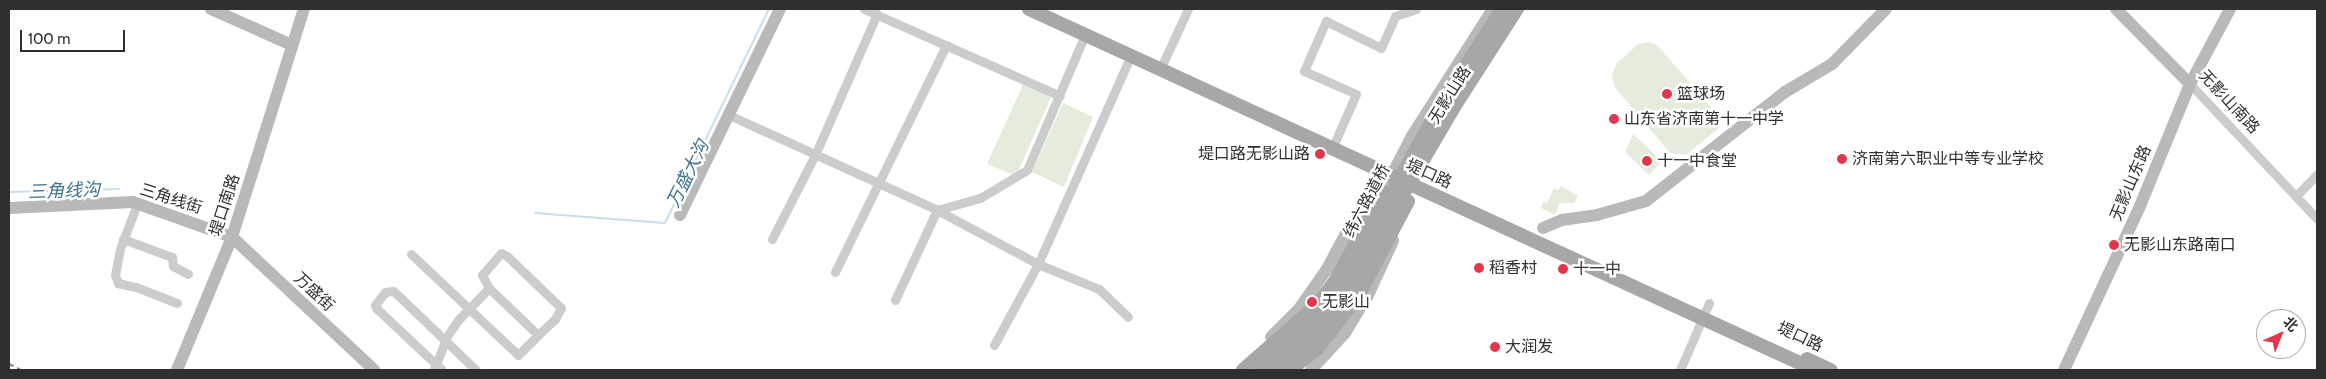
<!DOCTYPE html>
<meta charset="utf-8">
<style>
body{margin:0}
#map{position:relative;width:2326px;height:379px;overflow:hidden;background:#fff;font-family:Cabin,"Noto Sans SC",sans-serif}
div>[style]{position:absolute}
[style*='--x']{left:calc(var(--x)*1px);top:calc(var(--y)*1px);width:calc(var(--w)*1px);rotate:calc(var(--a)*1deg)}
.green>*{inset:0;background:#e5ecdd}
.stream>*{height:2px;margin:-1px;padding:0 1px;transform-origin:1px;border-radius:1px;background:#cadfeb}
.street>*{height:9px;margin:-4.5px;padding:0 4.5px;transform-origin:4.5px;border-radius:4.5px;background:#ccc}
.secondary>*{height:12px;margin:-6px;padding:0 6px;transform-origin:6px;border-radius:6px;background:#b9b9b9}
.primary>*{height:14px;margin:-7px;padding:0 7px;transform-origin:7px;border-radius:7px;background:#a7a7a7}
.rail>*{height:2px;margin-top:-1px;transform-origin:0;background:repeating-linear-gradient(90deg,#848484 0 5px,transparent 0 9px)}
.primary-bridge>*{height:14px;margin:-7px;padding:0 7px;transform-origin:7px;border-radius:7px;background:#a7a7a7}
.dots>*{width:14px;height:14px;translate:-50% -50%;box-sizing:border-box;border:2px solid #fff;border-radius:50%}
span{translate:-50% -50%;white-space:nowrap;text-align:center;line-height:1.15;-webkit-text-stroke:5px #fff;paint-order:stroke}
.poi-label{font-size:16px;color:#2f2f2f}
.left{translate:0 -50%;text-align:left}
.right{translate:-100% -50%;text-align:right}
.street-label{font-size:16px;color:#2f2f2f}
.water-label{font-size:18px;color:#3f738f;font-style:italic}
.frame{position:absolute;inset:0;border:10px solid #2f2f2f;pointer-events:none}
.north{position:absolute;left:2256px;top:309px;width:50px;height:50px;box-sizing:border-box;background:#fff;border:1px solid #acacac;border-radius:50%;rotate:44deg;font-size:14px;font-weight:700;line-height:20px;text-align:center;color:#2f2f2f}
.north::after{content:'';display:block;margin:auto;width:18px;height:22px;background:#e0374a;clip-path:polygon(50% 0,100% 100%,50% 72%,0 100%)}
.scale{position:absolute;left:20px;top:30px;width:105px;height:22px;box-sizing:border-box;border:2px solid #2f2f2f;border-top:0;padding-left:6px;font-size:15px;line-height:18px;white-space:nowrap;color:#2f2f2f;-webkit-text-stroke:4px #fff;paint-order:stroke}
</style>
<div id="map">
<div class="green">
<i style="clip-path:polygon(1648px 42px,1657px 45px,1718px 115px,1721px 122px,1718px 129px,1686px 155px,1670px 153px,1614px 86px,1612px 74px,1617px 63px,1637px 45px)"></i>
<i style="clip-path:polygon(1025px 80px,1053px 93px,1016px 176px,987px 164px)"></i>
<i style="clip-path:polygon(1063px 103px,1093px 117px,1064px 187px,1032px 172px)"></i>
<i style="clip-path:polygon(1633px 134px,1662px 161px,1649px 175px,1625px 152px)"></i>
<i style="clip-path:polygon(1561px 186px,1578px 196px,1574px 203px,1560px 203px,1555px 215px,1541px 208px,1543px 201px,1547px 203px,1554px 188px,1558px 190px)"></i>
</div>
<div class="stream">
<i style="--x:9;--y:192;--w:110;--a:-1.6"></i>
<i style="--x:535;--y:213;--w:130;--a:4.4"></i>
<i style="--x:665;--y:223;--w:238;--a:-64.1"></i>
</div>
<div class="street">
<i style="--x:864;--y:9;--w:214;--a:23.9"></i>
<i style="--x:1163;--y:63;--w:60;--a:-65.2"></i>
<i style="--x:2190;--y:84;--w:185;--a:46.7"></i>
<i style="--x:729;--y:115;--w:229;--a:24.5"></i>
<i style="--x:937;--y:210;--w:45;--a:-15.6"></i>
<i style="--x:980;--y:198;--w:55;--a:-30.8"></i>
<i style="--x:1027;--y:170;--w:147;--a:-66.8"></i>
<i style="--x:1335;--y:142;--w:52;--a:-66.4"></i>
<i style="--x:1356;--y:94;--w:57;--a:-156.1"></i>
<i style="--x:1304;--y:71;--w:55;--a:-66.3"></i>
<i style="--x:1326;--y:21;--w:61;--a:26.1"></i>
<i style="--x:1381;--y:48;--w:35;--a:-66"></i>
<i style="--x:1395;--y:16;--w:22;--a:-18"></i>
<i style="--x:2296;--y:196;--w:30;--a:-46"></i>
<i style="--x:137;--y:204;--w:48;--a:110.7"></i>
<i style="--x:120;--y:249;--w:26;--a:101"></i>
<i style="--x:115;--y:275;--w:9;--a:69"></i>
<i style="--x:118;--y:283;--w:18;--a:13"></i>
<i style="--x:136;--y:287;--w:44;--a:21.3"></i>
<i style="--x:123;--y:239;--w:52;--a:20.2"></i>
<i style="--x:172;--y:257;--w:9;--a:84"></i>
<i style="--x:173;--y:266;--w:17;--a:28"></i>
<i style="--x:772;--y:239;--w:94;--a:-62.9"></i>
<i style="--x:815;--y:155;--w:154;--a:-66.3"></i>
<i style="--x:411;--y:254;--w:147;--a:43.3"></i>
<i style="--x:518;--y:355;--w:28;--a:-45"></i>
<i style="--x:538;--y:335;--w:68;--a:-136.2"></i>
<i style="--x:489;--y:288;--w:15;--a:-118"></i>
<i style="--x:482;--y:275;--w:29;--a:-49"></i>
<i style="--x:501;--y:253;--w:7;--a:27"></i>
<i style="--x:507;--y:256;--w:75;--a:43.9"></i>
<i style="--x:561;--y:308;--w:13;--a:119"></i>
<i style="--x:555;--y:319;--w:23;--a:137"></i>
<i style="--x:835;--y:272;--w:253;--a:-63.9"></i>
<i style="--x:895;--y:300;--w:99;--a:-65"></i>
<i style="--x:937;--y:210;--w:115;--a:28.1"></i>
<i style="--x:1038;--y:264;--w:66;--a:22.3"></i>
<i style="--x:1099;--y:289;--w:40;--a:44"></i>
<i style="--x:994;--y:345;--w:92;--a:-61.5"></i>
<i style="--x:1038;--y:264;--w:219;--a:-66"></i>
<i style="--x:434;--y:369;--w:35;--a:-68"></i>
<i style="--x:447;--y:336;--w:21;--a:-55"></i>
<i style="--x:459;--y:319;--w:43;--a:-45.9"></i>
<i style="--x:442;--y:370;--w:89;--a:-136.8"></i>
<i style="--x:377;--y:309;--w:4;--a:-117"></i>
<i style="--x:375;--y:305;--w:16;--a:-52"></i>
<i style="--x:385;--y:292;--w:8;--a:-7"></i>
<i style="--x:393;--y:291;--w:13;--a:42"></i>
<i style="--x:403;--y:300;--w:101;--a:43.8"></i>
<i style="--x:1680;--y:370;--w:73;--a:-66.6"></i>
</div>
<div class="secondary">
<i style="--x:211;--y:9;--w:89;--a:24"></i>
<i style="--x:2116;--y:9;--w:105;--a:45.4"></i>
<i style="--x:9;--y:208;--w:124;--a:-2.8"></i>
<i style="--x:133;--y:202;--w:105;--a:19.5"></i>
<i style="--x:232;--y:237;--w:195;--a:43.1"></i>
<i style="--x:680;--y:215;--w:229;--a:-64.1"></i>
<i style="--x:1543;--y:228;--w:21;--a:-23"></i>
<i style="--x:1562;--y:220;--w:35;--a:-8"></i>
<i style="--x:1597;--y:215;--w:51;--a:-15.9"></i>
<i style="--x:1646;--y:201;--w:177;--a:-38.1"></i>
<i style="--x:1785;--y:92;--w:55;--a:-30.8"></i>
<i style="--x:1832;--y:64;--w:77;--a:-45.5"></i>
<i style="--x:1271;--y:337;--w:40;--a:-45"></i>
<i style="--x:1299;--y:309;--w:49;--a:-55"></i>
<i style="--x:1327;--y:269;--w:49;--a:-61.9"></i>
<i style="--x:1350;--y:226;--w:47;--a:-45.9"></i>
<i style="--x:1383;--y:192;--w:63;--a:-62.6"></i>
<i style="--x:1412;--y:136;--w:151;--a:-57.5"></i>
<i style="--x:177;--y:370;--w:144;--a:-67.5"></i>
<i style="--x:232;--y:237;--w:239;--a:-72.5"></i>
<i style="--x:1311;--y:370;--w:50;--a:-47.4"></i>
<i style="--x:1345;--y:333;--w:44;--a:-58.8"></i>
<i style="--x:1368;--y:295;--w:60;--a:-65.2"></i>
<i style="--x:2064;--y:370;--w:181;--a:-65.1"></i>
<i style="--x:2140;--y:206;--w:132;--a:-67.7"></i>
<i style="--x:2190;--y:84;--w:85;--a:-61.9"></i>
</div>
<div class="primary">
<i style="--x:1029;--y:9;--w:865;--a:24.67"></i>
<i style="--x:1807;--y:359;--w:26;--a:25"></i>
<i style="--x:1243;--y:370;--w:97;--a:-41.2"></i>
<i style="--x:1316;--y:306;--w:29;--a:-52"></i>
<i style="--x:1334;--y:283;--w:103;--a:-61.7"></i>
<i style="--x:1290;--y:370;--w:34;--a:-38"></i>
<i style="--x:1317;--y:349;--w:69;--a:-52.6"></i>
<i style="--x:1359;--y:294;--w:105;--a:-62.2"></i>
</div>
<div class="rail">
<i style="--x:9;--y:364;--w:13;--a:27"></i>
</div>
<div class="primary-bridge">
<i style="--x:1262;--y:370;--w:53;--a:-41.2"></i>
<i style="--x:1302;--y:335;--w:52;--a:-50.5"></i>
<i style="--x:1335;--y:295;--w:220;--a:-60.9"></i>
<i style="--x:1442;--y:103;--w:112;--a:-57.4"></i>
<i style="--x:1279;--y:370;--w:50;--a:-43.4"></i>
<i style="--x:1315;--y:336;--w:58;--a:-52"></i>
<i style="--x:1351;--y:290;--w:76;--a:-62.4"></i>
<i style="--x:1386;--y:223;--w:134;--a:-59.6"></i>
<i style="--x:1454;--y:107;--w:117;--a:-57.3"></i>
</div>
<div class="dots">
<i style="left:1667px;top:94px;background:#e0374a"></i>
<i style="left:1614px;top:119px;background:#e0374a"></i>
<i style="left:1320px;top:154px;background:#e0374a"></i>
<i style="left:1842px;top:159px;background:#e0374a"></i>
<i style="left:1647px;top:161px;background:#e0374a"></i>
<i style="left:2114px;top:245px;background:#e0374a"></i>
<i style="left:1479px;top:268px;background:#e0374a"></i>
<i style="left:1563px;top:269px;background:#e0374a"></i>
<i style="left:1312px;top:302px;background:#e0374a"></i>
<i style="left:1495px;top:347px;background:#e0374a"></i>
</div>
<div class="poi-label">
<span class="left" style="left:1677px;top:94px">篮球场</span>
<span class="left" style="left:1624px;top:119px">山东省济南第十一中学</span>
<span class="right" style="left:1310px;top:154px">堤口路无影山路</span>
<span class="left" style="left:1852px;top:159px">济南第六职业中等专业学校</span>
<span class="left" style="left:1657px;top:161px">十一中食堂</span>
<span class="left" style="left:2124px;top:245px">无影山东路南口</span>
<span class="left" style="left:1489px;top:268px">稻香村</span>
<span class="left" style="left:1573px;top:269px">十一中</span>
<span class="left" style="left:1322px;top:302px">无影山</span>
<span class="left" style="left:1505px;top:347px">大润发</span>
</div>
<div class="street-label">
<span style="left:1450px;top:95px;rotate:-58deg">无影山路</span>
<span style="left:2229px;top:102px;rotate:47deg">无影山南路</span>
<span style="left:1429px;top:174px;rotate:24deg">堤口路</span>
<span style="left:2131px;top:183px;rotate:-67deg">无影山东路</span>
<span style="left:171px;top:199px;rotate:18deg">三角线街</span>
<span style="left:1367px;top:201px;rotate:-62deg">纬六路道桥</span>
<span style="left:225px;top:205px;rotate:-72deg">堤口南路</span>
<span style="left:314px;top:292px;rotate:43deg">万盛街</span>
<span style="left:1800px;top:337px;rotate:25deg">堤口路</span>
</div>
<div class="water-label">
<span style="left:688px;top:174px;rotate:-64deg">万盛大沟</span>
<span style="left:64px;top:191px;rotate:-2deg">三角线沟</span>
</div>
<div class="frame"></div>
<div class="north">北</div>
<div class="scale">100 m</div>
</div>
